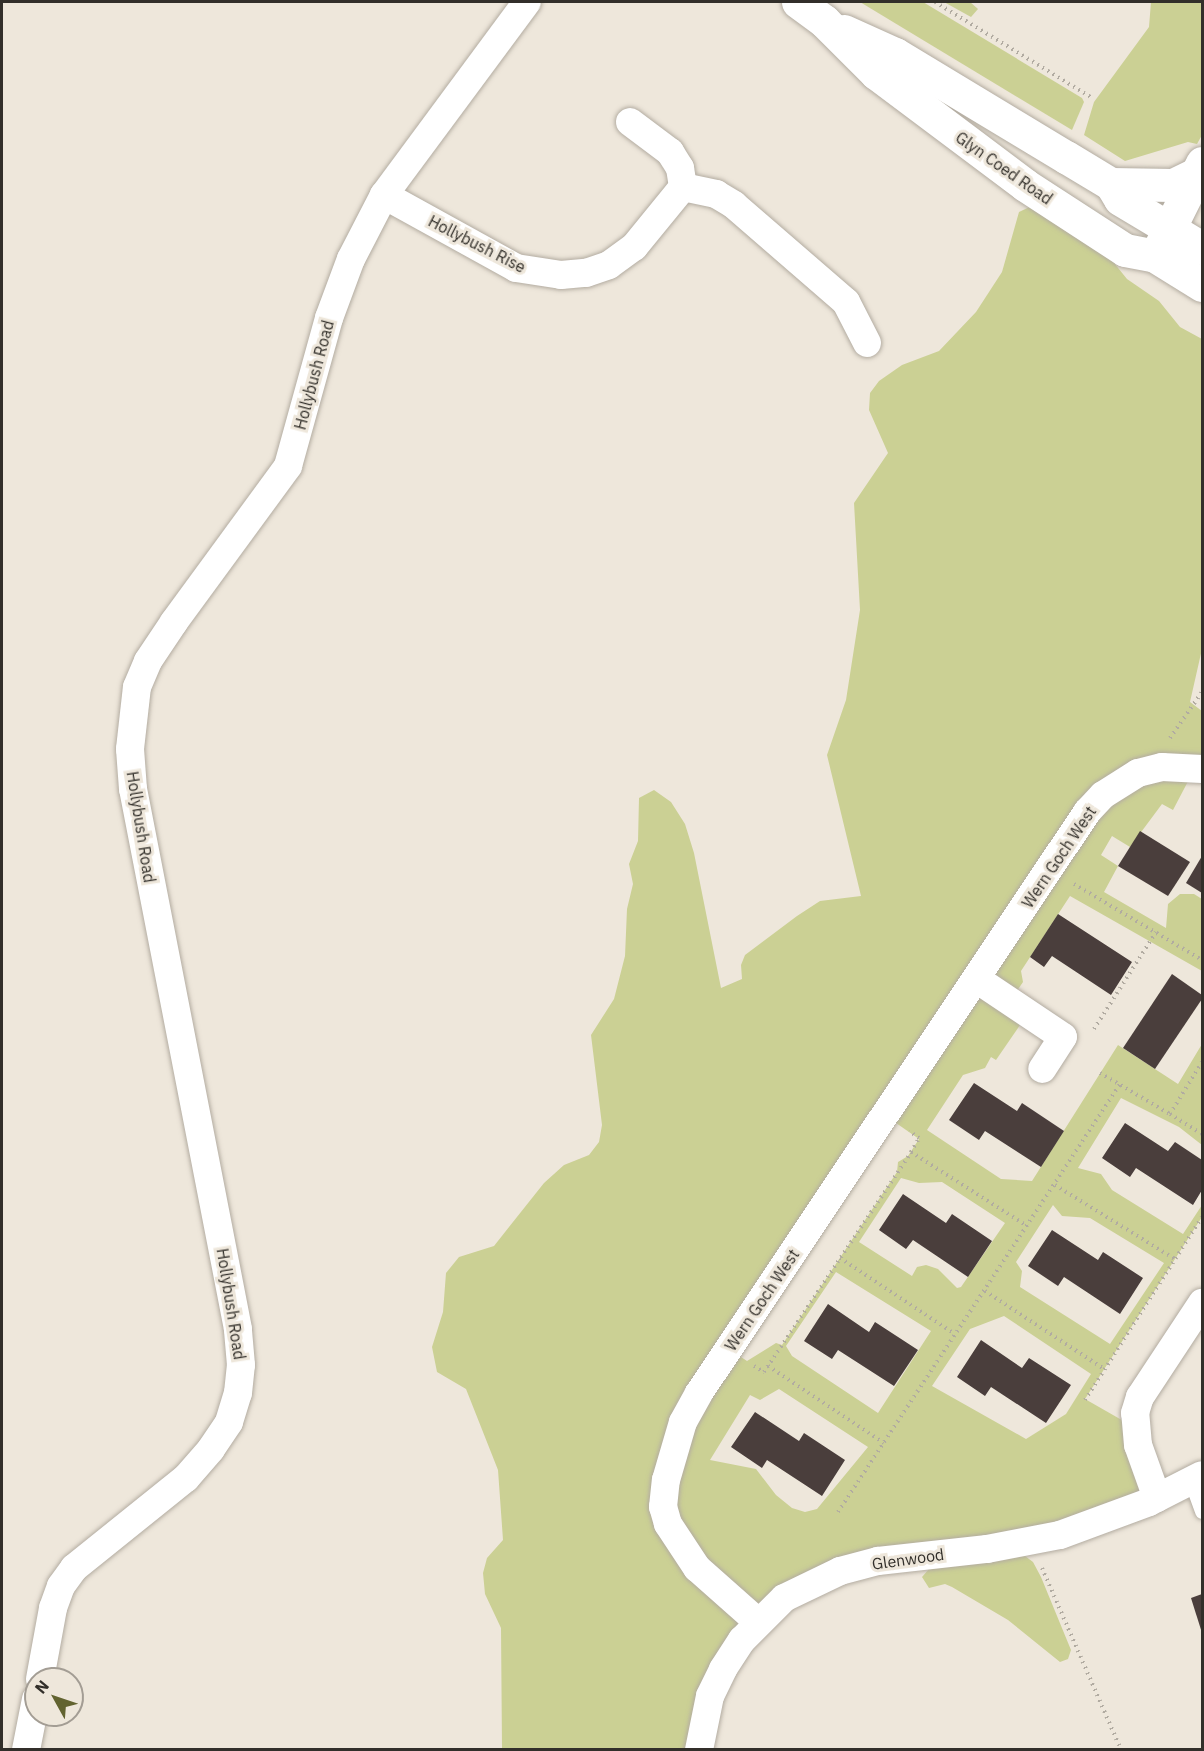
<!DOCTYPE html>
<style>
body{margin:0}
#map{position:relative;width:1204px;height:1751px;overflow:hidden;background:#eee7db;font-family:"IBM Plex Sans",sans-serif}
div>[style]{position:absolute}
[style*='--x']{left:calc(var(--x)*1px);top:calc(var(--y)*1px);width:calc(var(--w)*1px);rotate:calc(var(--a)*1deg)}
.green>*{inset:0;background:#cbd094}
.building>*{inset:0;background:#4a3e3c}
.path>*{height:4px;margin-top:-2px;transform-origin:0;background:repeating-linear-gradient(90deg,#b1aba1 0 1.5px,transparent 0 6px)}
.roads{filter:drop-shadow(0 0 2px #b3aca1) drop-shadow(0 0 2px #b3aca1)}
.lane>*{height:14px;margin:-7px;padding:0 7px;transform-origin:7px;border-radius:7px;background:#fff}
.street>*{height:28px;margin:-14px;padding:0 14px;transform-origin:14px;border-radius:14px;background:#fff}
.secondary>*{height:33px;margin:-16.5px;padding:0 16.5px;transform-origin:16.5px;border-radius:16.5px;background:#fff}
span{translate:-50% -50%;white-space:nowrap;text-align:center;line-height:1.15;-webkit-text-stroke:6px #eee7db;paint-order:stroke}
.street-label{font-size:16px;color:#322f2a}
.frame{position:absolute;inset:0;border:3px solid #322f2a;pointer-events:none}
.north{position:absolute;left:24px;top:1667px;width:60px;height:60px;box-sizing:border-box;background:#eee7db;border:2px solid #a39d94;border-radius:50%;rotate:310deg;font-size:16px;font-weight:700;line-height:24px;text-align:center;color:#322f2a}
.north::after{content:'';display:block;margin:auto;width:21px;height:27px;background:#626330;clip-path:polygon(50% 0,100% 100%,50% 72%,0 100%)}
</style>
<div id="map">
<div class="green">
<i style="clip-path:polygon(860px 2px,923px 2px,1082px 98px,1084px 102px,1072px 130px)"></i>
<i style="clip-path:polygon(944px 2px,970px 2px,978px 9px,971px 17px)"></i>
<i style="clip-path:polygon(1151px 2px,1202px 2px,1202px 135px,1197px 144px,1188px 142px,1125px 161px,1084px 135px,1094px 102px,1149px 27px)"></i>
<i style="clip-path:polygon(evenodd,1036px 204px,1106px 253px,1127px 279px,1159px 301px,1180px 327px,1202px 339px,1202px 649px,1190px 702px,1202px 711px,1202px 769px,1195px 768px,1173px 810px,1162px 804px,1130px 847px,1112px 836px,1101px 855px,1118px 866px,1104px 892px,1166px 928px,1168px 904px,1180px 894px,1194px 894px,1202px 899px,1202px 971px,1070px 896px,1021px 971px,1023px 982px,1010px 1001px,1027px 1013px,1018px 1028px,996px 1060px,991px 1057px,985px 1068px,963px 1075px,927px 1130px,1001px 1179px,1032px 1181px,1118px 1045px,1178px 1084px,1202px 1044px,1202px 1145px,1179px 1127px,1121px 1098px,1078px 1168px,1101px 1174px,1112px 1190px,1183px 1234px,1202px 1205px,1202px 1217px,1085px 1399px,1134px 1427px,1149px 1502px,878px 1561px,758px 1622px,699px 1749px,502px 1749px,501px 1628px,485px 1594px,483px 1573px,487px 1558px,503px 1540px,498px 1470px,466px 1389px,437px 1372px,432px 1347px,443px 1312px,446px 1273px,459px 1257px,494px 1246px,544px 1183px,564px 1165px,589px 1155px,599px 1142px,602px 1125px,591px 1035px,614px 999px,625px 956px,627px 909px,633px 884px,629px 864px,638px 841px,639px 798px,654px 790px,671px 802px,685px 824px,694px 853px,721px 988px,742px 979px,741px 965px,745px 955px,797px 916px,820px 901px,861px 896px,827px 755px,846px 700px,860px 610px,854px 503px,888px 453px,869px 410px,870px 393px,879px 381px,902px 365px,939px 351px,976px 312px,1002px 272px,1019px 212px,1036px 204px,886px 1116px,919px 1139px,908px 1156px,898px 1162px,897px 1172px,782px 1345px,776px 1343px,747px 1361px,729px 1349px,886px 1116px,1036px 204px,901px 1178px,919px 1183px,942px 1182px,1005px 1223px,961px 1287px,957px 1288px,938px 1269px,926px 1265px,917px 1267px,912px 1276px,859px 1242px,901px 1178px,1036px 204px,1053px 1205px,1062px 1216px,1090px 1218px,1164px 1263px,1110px 1344px,1020px 1287px,1022px 1271px,1016px 1262px,1053px 1205px,1036px 204px,836px 1272px,931px 1331px,878px 1413px,792px 1356px,786px 1346px,836px 1272px,1036px 204px,1004px 1316px,1091px 1374px,1066px 1414px,1026px 1439px,932px 1386px,970px 1329px,1004px 1316px,1036px 204px,779px 1389px,868px 1447px,817px 1509px,805px 1512px,792px 1508px,776px 1495px,756px 1469px,710px 1460px,750px 1395px,760px 1400px,779px 1389px)"></i>
<i style="clip-path:polygon(1025px 1556px,1033px 1562px,1041px 1577px,1071px 1650px,1068px 1659px,1060px 1662px,1008px 1620px,952px 1587px,945px 1584px,929px 1588px,922px 1577px,929px 1569px)"></i>
</div>
<div class="building">
<i style="clip-path:polygon(1140px 831px,1190px 862px,1168px 896px,1118px 866px)"></i>
<i style="clip-path:polygon(1202px 856px,1202px 893px,1186px 883px)"></i>
<i style="clip-path:polygon(1058px 914px,1132px 962px,1111px 995px,1052px 956px,1044px 967px,1030px 957px)"></i>
<i style="clip-path:polygon(1172px 974px,1202px 995px,1202px 999px,1155px 1069px,1123px 1048px)"></i>
<i style="clip-path:polygon(974px 1083px,1017px 1111px,1022px 1103px,1064px 1131px,1041px 1167px,985px 1131px,979px 1140px,949px 1120px)"></i>
<i style="clip-path:polygon(1125px 1123px,1168px 1151px,1175px 1142px,1202px 1160px,1202px 1190px,1193px 1205px,1136px 1168px,1130px 1177px,1102px 1158px)"></i>
<i style="clip-path:polygon(903px 1194px,946px 1223px,952px 1214px,992px 1241px,968px 1277px,913px 1240px,906px 1249px,879px 1230px)"></i>
<i style="clip-path:polygon(1052px 1230px,1098px 1260px,1103px 1252px,1143px 1278px,1120px 1314px,1064px 1277px,1058px 1286px,1028px 1266px)"></i>
<i style="clip-path:polygon(828px 1304px,869px 1332px,875px 1322px,918px 1350px,894px 1386px,838px 1350px,832px 1359px,804px 1341px)"></i>
<i style="clip-path:polygon(981px 1340px,1022px 1368px,1029px 1358px,1071px 1385px,1046px 1423px,991px 1387px,985px 1396px,957px 1377px)"></i>
<i style="clip-path:polygon(755px 1412px,799px 1441px,804px 1433px,845px 1460px,822px 1496px,767px 1460px,762px 1468px,731px 1447px)"></i>
<i style="clip-path:polygon(1202px 1594px,1202px 1633px,1191px 1598px)"></i>
</div>
<div class="path">
<i style="--x:935;--y:2;--w:184;--a:31.4"></i>
<i style="--x:1170;--y:738;--w:56;--a:-55.2"></i>
<i style="--x:1074;--y:884;--w:149;--a:30.7"></i>
<i style="--x:1094;--y:1029;--w:115;--a:-57.4"></i>
<i style="--x:1100;--y:1073;--w:81;--a:30.4"></i>
<i style="--x:1170;--y:1114;--w:61;--a:-58.4"></i>
<i style="--x:1170;--y:1114;--w:38;--a:32"></i>
<i style="--x:911;--y:1152;--w:138;--a:32.5"></i>
<i style="--x:1055;--y:1185;--w:141;--a:31.7"></i>
<i style="--x:840;--y:1258;--w:138;--a:33.5"></i>
<i style="--x:985;--y:1291;--w:142;--a:33.2"></i>
<i style="--x:754;--y:1366;--w:12;--a:31"></i>
<i style="--x:764;--y:1372;--w:265;--a:-56.2"></i>
<i style="--x:911;--y:1152;--w:16;--a:-60"></i>
<i style="--x:919;--y:1138;--w:12;--a:-145"></i>
<i style="--x:768;--y:1366;--w:139;--a:33.6"></i>
<i style="--x:1085;--y:1400;--w:217;--a:-57.4"></i>
<i style="--x:838;--y:1512;--w:513;--a:-56.62"></i>
<i style="--x:1042;--y:1568;--w:198;--a:66.5"></i>
</div>
<div class="roads">
<div class="lane">
<i style="--x:1191;--y:1481;--w:33;--a:70"></i>
</div>
<div class="street">
<i style="--x:630;--y:122;--w:50;--a:36.9"></i>
<i style="--x:670;--y:152;--w:19;--a:58"></i>
<i style="--x:680;--y:168;--w:19;--a:81"></i>
<i style="--x:683;--y:187;--w:34;--a:12"></i>
<i style="--x:716;--y:194;--w:21;--a:31"></i>
<i style="--x:734;--y:205;--w:148;--a:40.9"></i>
<i style="--x:846;--y:302;--w:46;--a:62.9"></i>
<i style="--x:384;--y:195;--w:151;--a:28.9"></i>
<i style="--x:516;--y:268;--w:46;--a:8.8"></i>
<i style="--x:561;--y:275;--w:25;--a:-5"></i>
<i style="--x:586;--y:273;--w:24;--a:-19"></i>
<i style="--x:609;--y:265;--w:31;--a:-36"></i>
<i style="--x:634;--y:247;--w:77;--a:-50.8"></i>
<i style="--x:978;--y:980;--w:102;--a:33.8"></i>
<i style="--x:1063;--y:1037;--w:38;--a:123"></i>
<i style="--x:1157;--y:1498;--w:56;--a:-109.7"></i>
<i style="--x:1138;--y:1445;--w:32;--a:-95"></i>
<i style="--x:1135;--y:1413;--w:17;--a:-73"></i>
<i style="--x:1140;--y:1397;--w:113;--a:-56.6"></i>
<i style="--x:758;--y:1622;--w:81;--a:-138.5"></i>
<i style="--x:697;--y:1568;--w:53;--a:-123.4"></i>
<i style="--x:668;--y:1524;--w:18;--a:-106"></i>
<i style="--x:663;--y:1507;--w:27;--a:-84"></i>
<i style="--x:666;--y:1480;--w:60;--a:-73.7"></i>
<i style="--x:683;--y:1422;--w:33;--a:-61"></i>
<i style="--x:699;--y:1393;--w:699;--a:-56.26"></i>
<i style="--x:1087;--y:812;--w:23;--a:-47"></i>
<i style="--x:1103;--y:795;--w:41;--a:-32.2"></i>
<i style="--x:1138;--y:773;--w:25;--a:-14"></i>
<i style="--x:1162;--y:767;--w:40;--a:2.9"></i>
<i style="--x:40;--y:1679;--w:72;--a:-79.6"></i>
<i style="--x:53;--y:1608;--w:23;--a:-70"></i>
<i style="--x:61;--y:1586;--w:22;--a:-54"></i>
<i style="--x:74;--y:1568;--w:144;--a:-38.8"></i>
<i style="--x:186;--y:1478;--w:38;--a:-49"></i>
<i style="--x:211;--y:1449;--w:32;--a:-56"></i>
<i style="--x:229;--y:1422;--w:30;--a:-73"></i>
<i style="--x:238;--y:1393;--w:28;--a:-84"></i>
<i style="--x:241;--y:1365;--w:36;--a:-95"></i>
<i style="--x:238;--y:1329;--w:550;--a:-101"></i>
<i style="--x:133;--y:789;--w:40;--a:-94.3"></i>
<i style="--x:130;--y:749;--w:62;--a:-83.6"></i>
<i style="--x:137;--y:687;--w:28;--a:-67"></i>
<i style="--x:148;--y:661;--w:47;--a:-56.3"></i>
<i style="--x:174;--y:622;--w:193;--a:-53.8"></i>
<i style="--x:288;--y:466;--w:154;--a:-74.5"></i>
<i style="--x:329;--y:318;--w:63;--a:-69.6"></i>
<i style="--x:351;--y:259;--w:72;--a:-62.7"></i>
<i style="--x:384;--y:195;--w:240;--a:-53.5"></i>
<i style="--x:26;--y:1750;--w:52;--a:-78.9"></i>
<i style="--x:699;--y:1750;--w:55;--a:-78.5"></i>
<i style="--x:710;--y:1696;--w:30;--a:-64"></i>
<i style="--x:723;--y:1669;--w:35;--a:-57"></i>
<i style="--x:742;--y:1640;--w:59;--a:-45"></i>
<i style="--x:784;--y:1598;--w:62;--a:-25.7"></i>
<i style="--x:840;--y:1571;--w:39;--a:-15"></i>
<i style="--x:878;--y:1561;--w:110;--a:-6.3"></i>
<i style="--x:987;--y:1549;--w:74;--a:-10.9"></i>
<i style="--x:1060;--y:1535;--w:95;--a:-20.3"></i>
<i style="--x:1149;--y:1502;--w:59;--a:-27"></i>
</div>
<div class="secondary">
<i style="--x:798;--y:2;--w:32;--a:36"></i>
<i style="--x:824;--y:21;--w:74;--a:45"></i>
<i style="--x:876;--y:73;--w:186;--a:36.9"></i>
<i style="--x:1025;--y:185;--w:119;--a:33"></i>
<i style="--x:1125;--y:250;--w:31;--a:11"></i>
<i style="--x:1155;--y:256;--w:55;--a:31.7"></i>
<i style="--x:844;--y:31;--w:56;--a:24.3"></i>
<i style="--x:895;--y:54;--w:200;--a:31.1"></i>
<i style="--x:1066;--y:157;--w:52;--a:31"></i>
<i style="--x:1111;--y:184;--w:17;--a:59"></i>
<i style="--x:1120;--y:199;--w:96;--a:30.9"></i>
<i style="--x:1111;--y:184;--w:62;--a:0.9"></i>
<i style="--x:1173;--y:185;--w:25;--a:-26"></i>
<i style="--x:1160;--y:247;--w:94;--a:-63.4"></i>
</div>
</div>
<div class="street-label">
<span style="left:1004px;top:168px;rotate:35deg">Glyn Coed Road</span>
<span style="left:477px;top:244px;rotate:27deg">Hollybush Rise</span>
<span style="left:314px;top:375px;rotate:-75deg">Hollybush Road</span>
<span style="left:141px;top:827px;rotate:81deg">Hollybush Road</span>
<span style="left:1059px;top:857px;rotate:-56deg">Wern Goch West</span>
<span style="left:762px;top:1300px;rotate:-56deg">Wern Goch West</span>
<span style="left:231px;top:1304px;rotate:81deg">Hollybush Road</span>
<span style="left:908px;top:1559px;rotate:-8deg">Glenwood</span>
</div>
<div class="frame"></div>
<div class="north">N</div>
</div>
